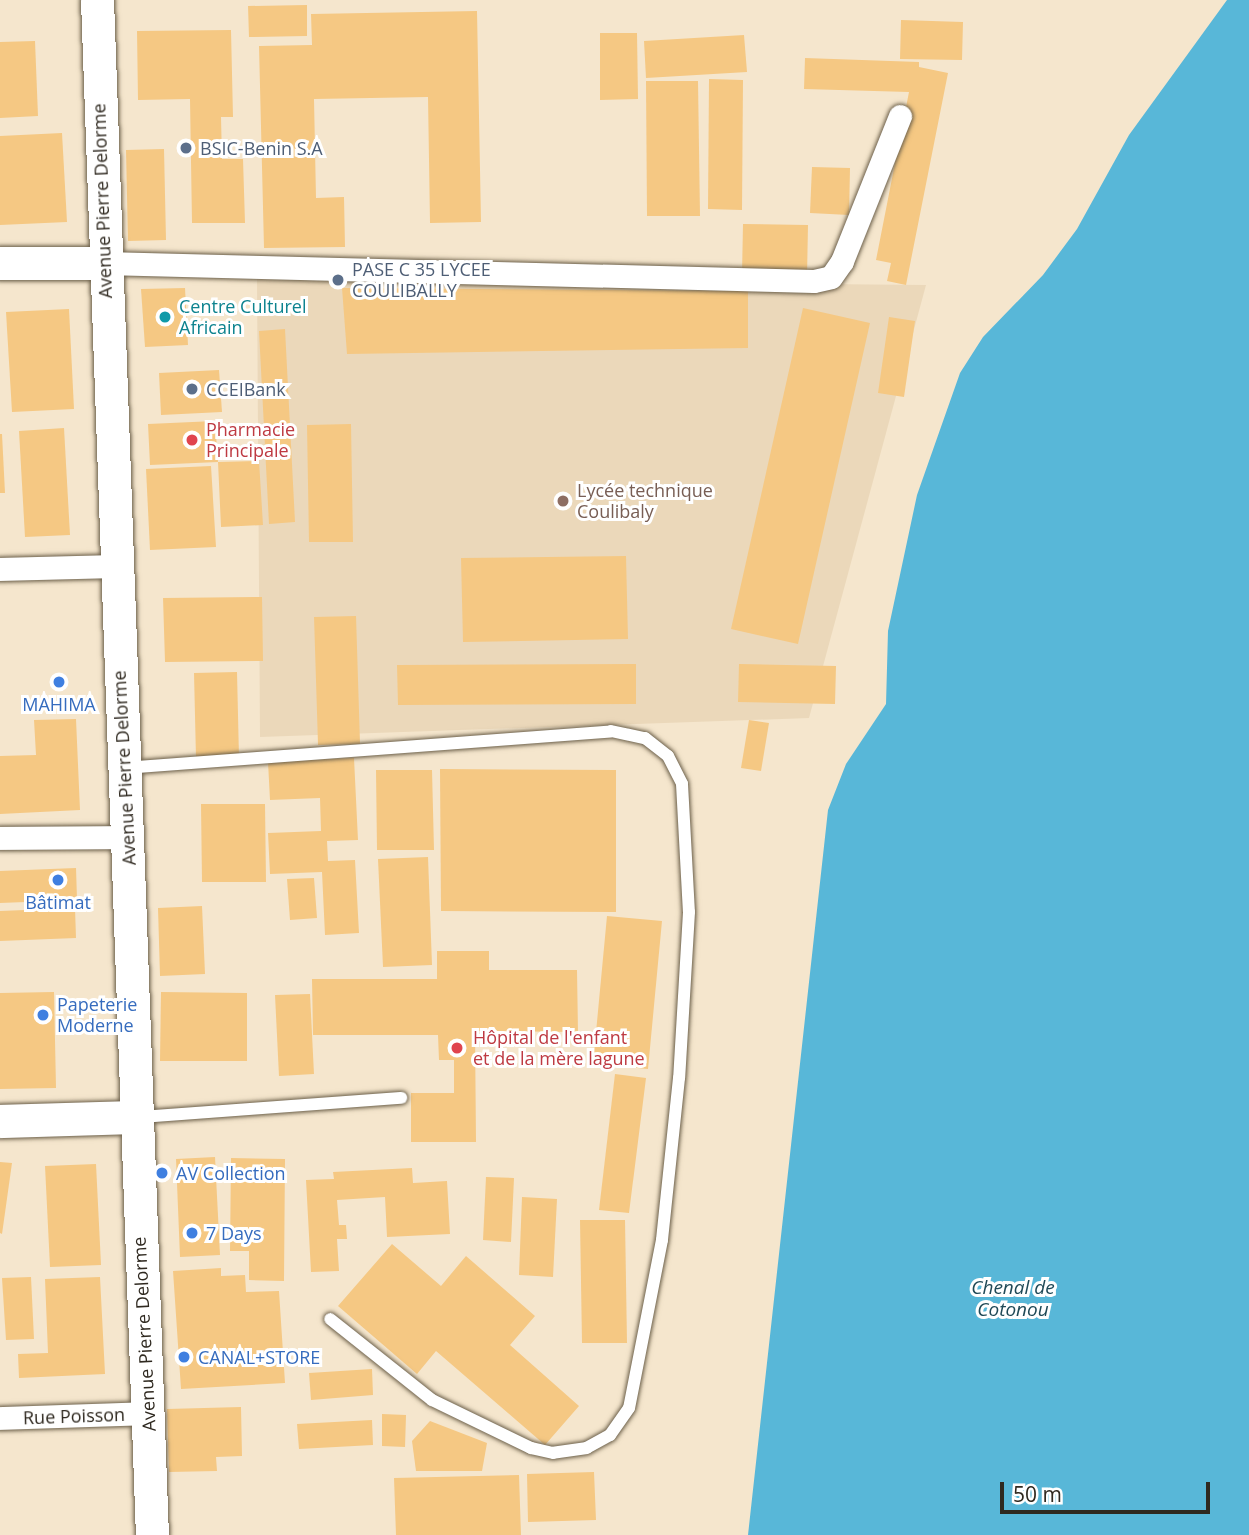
<!DOCTYPE html>
<meta charset="utf-8">
<style>
body{margin:0}
#map{position:relative;width:1249px;height:1535px;overflow:hidden;background:#f5e6cd;font-family:"Open Sans",sans-serif}
div>[style]{position:absolute}
[style*='--x']{left:calc(var(--x)*1px);top:calc(var(--y)*1px);width:calc(var(--w)*1px);rotate:calc(var(--a)*1deg)}
.built>*{inset:0;background:#ebd8ba}
.water>*{inset:0;background:#58b7d8}
.building>*{inset:0;background:#f5c883}
.roads{filter:drop-shadow(0 0 2px #6c604a) drop-shadow(0 0 2px #6c604a)}
.lane>*{height:12px;margin:-6px;padding:0 6px;transform-origin:6px;border-radius:6px;background:#fff}
.street>*{height:23px;margin:-11.5px;padding:0 11.5px;transform-origin:11.5px;border-radius:11.5px;background:#fff}
.secondary>*{height:33px;margin:-16.5px;padding:0 16.5px;transform-origin:16.5px;border-radius:16.5px;background:#fff}
.dots>*{width:19px;height:19px;translate:-50% -50%;box-sizing:border-box;border:4px solid #fff;border-radius:50%}
span{translate:-50% -50%;white-space:nowrap;text-align:center;line-height:1.15;-webkit-text-stroke:6px #fff;paint-order:stroke}
.service-label{font-size:18px;color:#4e5e75}
.left{translate:0 -50%;text-align:left}
.street-label{font-size:18px;color:#2f2920}
.culture-label{font-size:18px;color:#0d838f}
.health-label{font-size:18px;color:#be3a42}
.education-label{font-size:18px;color:#785e54}
.shop-label{font-size:18px;color:#366cbe}
.water-label{font-size:19px;color:#1f4957;font-style:italic}
.scale{position:absolute;left:1000px;top:1482px;width:210px;height:32px;box-sizing:border-box;border:4px solid #2f2920;border-top:0;padding-left:9px;font-size:21px;line-height:24px;white-space:nowrap;color:#2f2920;-webkit-text-stroke:5px #fff;paint-order:stroke}
</style>
<div id="map">
<div class="built">
<i style="clip-path:polygon(257px 279px,926px 285px,809px 718px,260px 737px)"></i>
</div>
<div class="water">
<i style="clip-path:polygon(1227px 0,1249px 0,1249px 1535px,748px 1535px,828px 810px,846px 764px,886px 704px,888px 631px,917px 495px,960px 373px,983px 337px,1043px 275px,1077px 229px,1129px 135px)"></i>
</div>
<div class="building">
<i style="clip-path:polygon(307px 5px,307px 36px,249px 37px,248px 6px)"></i>
<i style="clip-path:polygon(477px 11px,481px 222px,430px 223px,428px 97px,314px 99px,316px 198px,344px 197px,345px 247px,264px 248px,259px 46px,312px 45px,311px 14px)"></i>
<i style="clip-path:polygon(901px 20px,963px 22px,962px 60px,900px 59px)"></i>
<i style="clip-path:polygon(231px 30px,233px 117px,221px 117px,222px 159px,243px 159px,245px 223px,192px 223px,190px 99px,138px 100px,137px 31px)"></i>
<i style="clip-path:polygon(600px 33px,637px 33px,638px 99px,600px 100px)"></i>
<i style="clip-path:polygon(744px 35px,747px 72px,646px 78px,644px 41px)"></i>
<i style="clip-path:polygon(35px 41px,38px 116px,0 118px,0 42px)"></i>
<i style="clip-path:polygon(805px 58px,919px 62px,919px 67px,948px 73px,906px 285px,887px 281px,891px 263px,876px 260px,909px 92px,804px 89px)"></i>
<i style="clip-path:polygon(709px 79px,743px 80px,742px 210px,708px 209px)"></i>
<i style="clip-path:polygon(646px 81px,698px 81px,700px 216px,647px 216px)"></i>
<i style="clip-path:polygon(62px 133px,67px 222px,0 225px,0 136px)"></i>
<i style="clip-path:polygon(164px 149px,166px 240px,128px 241px,126px 150px)"></i>
<i style="clip-path:polygon(812px 167px,850px 168px,849px 215px,810px 213px)"></i>
<i style="clip-path:polygon(743px 224px,808px 225px,807px 277px,742px 275px)"></i>
<i style="clip-path:polygon(185px 288px,188px 345px,145px 347px,141px 289px)"></i>
<i style="clip-path:polygon(342px 288px,748px 291px,748px 348px,347px 354px)"></i>
<i style="clip-path:polygon(803px 308px,870px 323px,798px 644px,731px 629px)"></i>
<i style="clip-path:polygon(69px 309px,74px 409px,12px 412px,6px 312px)"></i>
<i style="clip-path:polygon(889px 317px,915px 321px,904px 397px,878px 393px)"></i>
<i style="clip-path:polygon(285px 329px,295px 522px,269px 524px,259px 331px)"></i>
<i style="clip-path:polygon(219px 370px,222px 412px,161px 415px,159px 373px)"></i>
<i style="clip-path:polygon(215px 421px,218px 462px,259px 461px,263px 525px,221px 527px,218px 462px,150px 465px,148px 424px)"></i>
<i style="clip-path:polygon(351px 424px,353px 542px,309px 542px,307px 425px)"></i>
<i style="clip-path:polygon(64px 428px,70px 535px,25px 537px,19px 431px)"></i>
<i style="clip-path:polygon(0 434px,2px 434px,5px 493px,0 493px)"></i>
<i style="clip-path:polygon(211px 466px,216px 547px,150px 550px,146px 469px)"></i>
<i style="clip-path:polygon(626px 556px,628px 639px,463px 642px,461px 558px)"></i>
<i style="clip-path:polygon(262px 597px,263px 661px,165px 662px,163px 598px)"></i>
<i style="clip-path:polygon(356px 616px,360px 744px,318px 745px,314px 617px)"></i>
<i style="clip-path:polygon(636px 664px,636px 704px,398px 705px,397px 665px)"></i>
<i style="clip-path:polygon(739px 664px,836px 666px,835px 704px,738px 702px)"></i>
<i style="clip-path:polygon(237px 672px,239px 758px,196px 758px,194px 673px)"></i>
<i style="clip-path:polygon(76px 719px,80px 810px,0 814px,0 756px,36px 755px,34px 720px)"></i>
<i style="clip-path:polygon(749px 720px,769px 723px,761px 771px,741px 768px)"></i>
<i style="clip-path:polygon(354px 758px,358px 840px,327px 841px,328px 861px,355px 860px,359px 933px,325px 935px,322px 872px,270px 874px,268px 833px,321px 831px,320px 798px,270px 800px,268px 762px)"></i>
<i style="clip-path:polygon(440px 769px,616px 770px,616px 912px,441px 911px)"></i>
<i style="clip-path:polygon(376px 770px,432px 770px,434px 850px,377px 850px)"></i>
<i style="clip-path:polygon(201px 804px,265px 804px,266px 882px,202px 882px)"></i>
<i style="clip-path:polygon(428px 857px,432px 965px,383px 967px,378px 859px)"></i>
<i style="clip-path:polygon(76px 868px,77px 900px,0 903px,0 871px)"></i>
<i style="clip-path:polygon(314px 878px,317px 918px,290px 920px,287px 879px)"></i>
<i style="clip-path:polygon(202px 906px,205px 974px,160px 976px,158px 908px)"></i>
<i style="clip-path:polygon(75px 908px,76px 938px,0 941px,0 911px)"></i>
<i style="clip-path:polygon(607px 916px,662px 921px,648px 1069px,593px 1064px)"></i>
<i style="clip-path:polygon(437px 951px,489px 951px,489px 970px,577px 970px,578px 1032px,475px 1031px,476px 1142px,411px 1142px,411px 1093px,454px 1093px,454px 1060px,439px 1060px,438px 1035px,313px 1035px,312px 979px,437px 979px)"></i>
<i style="clip-path:polygon(54px 992px,56px 1088px,0 1089px,0 993px)"></i>
<i style="clip-path:polygon(161px 992px,247px 993px,247px 1061px,160px 1061px)"></i>
<i style="clip-path:polygon(310px 994px,314px 1074px,279px 1076px,275px 995px)"></i>
<i style="clip-path:polygon(615px 1074px,646px 1078px,629px 1213px,599px 1210px)"></i>
<i style="clip-path:polygon(215px 1157px,220px 1255px,180px 1257px,176px 1159px)"></i>
<i style="clip-path:polygon(231px 1158px,285px 1159px,284px 1281px,249px 1280px,249px 1251px,230px 1251px)"></i>
<i style="clip-path:polygon(0 1162px,12px 1163px,2px 1234px,0 1233px)"></i>
<i style="clip-path:polygon(96px 1164px,101px 1265px,50px 1267px,45px 1166px)"></i>
<i style="clip-path:polygon(412px 1168px,413px 1183px,447px 1181px,450px 1234px,387px 1237px,385px 1197px,337px 1200px,339px 1225px,346px 1225px,347px 1239px,337px 1239px,339px 1271px,311px 1272px,306px 1180px,334px 1179px,333px 1172px)"></i>
<i style="clip-path:polygon(486px 1177px,514px 1178px,511px 1242px,483px 1240px)"></i>
<i style="clip-path:polygon(522px 1197px,557px 1199px,553px 1277px,519px 1275px)"></i>
<i style="clip-path:polygon(580px 1220px,625px 1220px,627px 1343px,582px 1343px)"></i>
<i style="clip-path:polygon(392px 1244px,441px 1286px,466px 1256px,535px 1316px,510px 1345px,579px 1406px,545px 1445px,436px 1351px,417px 1374px,338px 1306px)"></i>
<i style="clip-path:polygon(221px 1268px,221px 1276px,245px 1275px,246px 1292px,279px 1291px,285px 1383px,181px 1389px,173px 1271px)"></i>
<i style="clip-path:polygon(31px 1277px,34px 1339px,6px 1340px,2px 1278px)"></i>
<i style="clip-path:polygon(100px 1277px,105px 1374px,19px 1378px,18px 1354px,48px 1353px,45px 1279px)"></i>
<i style="clip-path:polygon(372px 1369px,373px 1395px,311px 1400px,309px 1373px)"></i>
<i style="clip-path:polygon(241px 1407px,242px 1456px,216px 1457px,217px 1471px,169px 1472px,167px 1409px)"></i>
<i style="clip-path:polygon(382px 1414px,406px 1415px,405px 1447px,382px 1446px)"></i>
<i style="clip-path:polygon(372px 1420px,373px 1445px,299px 1449px,297px 1424px)"></i>
<i style="clip-path:polygon(430px 1421px,487px 1443px,482px 1471px,416px 1471px,412px 1441px)"></i>
<i style="clip-path:polygon(594px 1472px,596px 1520px,528px 1522px,527px 1474px)"></i>
<i style="clip-path:polygon(519px 1475px,521px 1535px,396px 1535px,394px 1478px)"></i>
</div>
<div class="roads">
<div class="lane">
<i style="--x:124;--y:768;--w:488;--a:-4.3"></i>
<i style="--x:611;--y:731;--w:35;--a:12"></i>
<i style="--x:645;--y:738;--w:29;--a:38"></i>
<i style="--x:668;--y:756;--w:31;--a:63"></i>
<i style="--x:682;--y:784;--w:128;--a:86.9"></i>
<i style="--x:689;--y:912;--w:166;--a:93.4"></i>
<i style="--x:679;--y:1078;--w:163;--a:96"></i>
<i style="--x:662;--y:1240;--w:171;--a:101.1"></i>
<i style="--x:629;--y:1408;--w:33;--a:125"></i>
<i style="--x:610;--y:1435;--w:26;--a:151"></i>
<i style="--x:587;--y:1448;--w:34;--a:172"></i>
<i style="--x:553;--y:1453;--w:23;--a:-167"></i>
<i style="--x:531;--y:1448;--w:110;--a:-154.1"></i>
<i style="--x:432;--y:1400;--w:130;--a:-141.5"></i>
<i style="--x:140;--y:1117;--w:262;--a:-4.2"></i>
</div>
<div class="street">
<i style="--x:104;--y:263;--w:710;--a:1.45"></i>
<i style="--x:814;--y:281;--w:17;--a:-13"></i>
<i style="--x:831;--y:277;--w:19;--a:-55"></i>
<i style="--x:842;--y:261;--w:156;--a:-68.2"></i>
<i style="--x:0;--y:569;--w:114;--a:-1.5"></i>
<i style="--x:0;--y:838;--w:128;--a:-0.4"></i>
<i style="--x:0;--y:1418;--w:147;--a:-1.9"></i>
</div>
<div class="secondary">
<i style="--x:97;--y:0;--w:1536;--a:87.95"></i>
<i style="--x:0;--y:263;--w:104;--a:0"></i>
<i style="--x:0;--y:1121;--w:134;--a:-1.7"></i>
</div>
</div>
<div class="dots">
<i style="left:186px;top:148px;background:#5c6f8a"></i>
<i style="left:338px;top:280px;background:#5c6f8a"></i>
<i style="left:165px;top:317px;background:#0f9aa8"></i>
<i style="left:192px;top:389px;background:#5c6f8a"></i>
<i style="left:192px;top:440px;background:#e0444e"></i>
<i style="left:563px;top:501px;background:#8d6e63"></i>
<i style="left:59px;top:682px;background:#3f7fe0"></i>
<i style="left:58px;top:880px;background:#3f7fe0"></i>
<i style="left:43px;top:1015px;background:#3f7fe0"></i>
<i style="left:457px;top:1048px;background:#e0444e"></i>
<i style="left:162px;top:1173px;background:#3f7fe0"></i>
<i style="left:192px;top:1233px;background:#3f7fe0"></i>
<i style="left:184px;top:1357px;background:#3f7fe0"></i>
</div>
<div class="service-label">
<span class="left" style="left:200px;top:148px">BSIC-Benin S.A</span>
<span class="left" style="left:352px;top:280px">PASE C 35 LYCEE<br>COULIBALLY</span>
<span class="left" style="left:206px;top:389px">CCEIBank</span>
</div>
<div class="street-label">
<span style="left:102px;top:201px;rotate:-92deg">Avenue Pierre Delorme</span>
<span style="left:124px;top:768px;rotate:-93deg">Avenue Pierre Delorme</span>
<span style="left:144px;top:1334px;rotate:-93deg">Avenue Pierre Delorme</span>
<span style="left:74px;top:1416px;rotate:-2deg">Rue Poisson</span>
</div>
<div class="culture-label">
<span class="left" style="left:179px;top:317px">Centre Culturel<br>Africain</span>
</div>
<div class="health-label">
<span class="left" style="left:206px;top:440px">Pharmacie<br>Principale</span>
<span class="left" style="left:473px;top:1048px">Hôpital de l'enfant<br>et de la mère lagune</span>
</div>
<div class="education-label">
<span class="left" style="left:577px;top:501px">Lycée technique<br>Coulibaly</span>
</div>
<div class="shop-label">
<span style="left:59px;top:704px">MAHIMA</span>
<span style="left:58px;top:902px">Bâtimat</span>
<span class="left" style="left:57px;top:1015px">Papeterie<br>Moderne</span>
<span class="left" style="left:176px;top:1173px">AV Collection</span>
<span class="left" style="left:206px;top:1233px">7 Days</span>
<span class="left" style="left:198px;top:1357px">CANAL+STORE</span>
</div>
<div class="water-label">
<span style="left:1013px;top:1299px">Chenal de<br>Cotonou</span>
</div>
<div class="scale">50 m</div>
</div>
